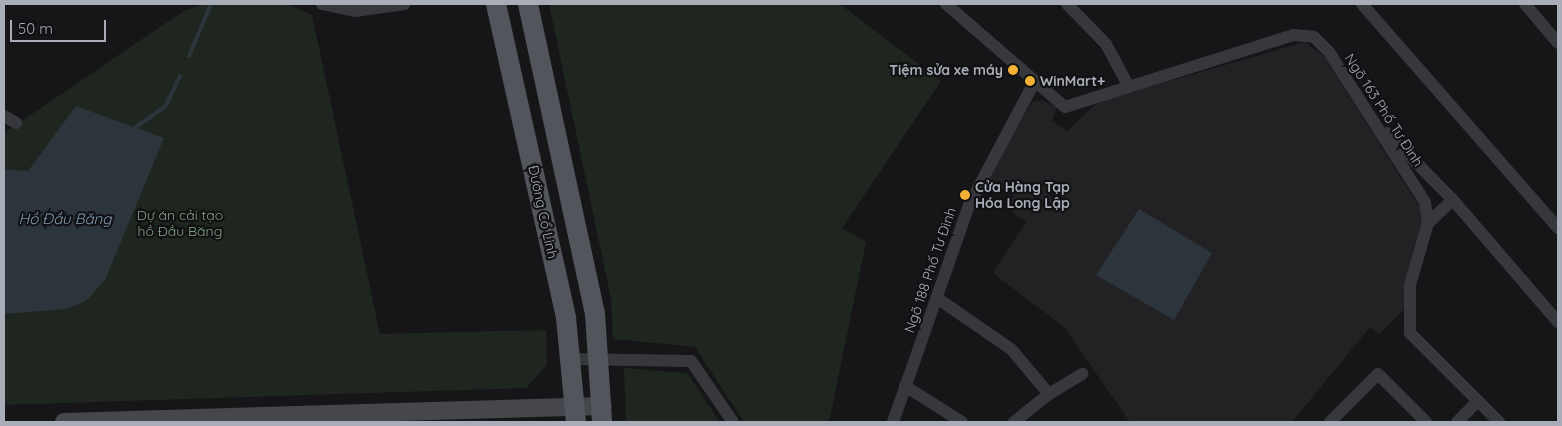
<!DOCTYPE html>
<meta charset="utf-8">
<style>
body{margin:0}
#map{position:relative;width:1562px;height:426px;overflow:hidden;background:#161618;font-family:Quicksand,sans-serif}
div>[style]{position:absolute}
[style*='--x']{left:calc(var(--x)*1px);top:calc(var(--y)*1px);width:calc(var(--w)*1px);rotate:calc(var(--a)*1deg)}
.built>*{inset:0;background:#222225}
.green>*{inset:0;background:#1e261f}
.water>*{inset:0;background:#2c353c}
.stream>*{height:4px;margin:-2px;padding:0 2px;transform-origin:2px;border-radius:2px;background:#2c353c}
.street>*{height:12px;margin:-6px;padding:0 6px;transform-origin:6px;border-radius:6px;background:#37383d}
.secondary>*{height:18px;margin:-9px;padding:0 9px;transform-origin:9px;border-radius:9px;background:#45474d}
.primary>*{height:20px;margin:-10px;padding:0 10px;transform-origin:10px;border-radius:10px;background:#53555c}
.dots>*{width:14px;height:14px;translate:-50% -50%;box-sizing:border-box;border:2px solid #111113;border-radius:50%}
span{translate:-50% -50%;white-space:nowrap;text-align:center;line-height:1.15;-webkit-text-stroke:4.5px #111113;paint-order:stroke}
.poi-label{font-size:14px;color:#a8adb8;font-weight:700}
.right{translate:-100% -50%;text-align:right}
.left{translate:0 -50%;text-align:left}
.street-label{font-size:14px;color:#a8adb8}
.park-label{font-size:14px;color:#7fa381}
.water-label{font-size:15px;color:#7f9bb3;font-style:italic}
.frame{position:absolute;inset:0;border:5px solid #a8adb8;pointer-events:none}
.scale{position:absolute;left:10px;top:20px;width:96px;height:22px;box-sizing:border-box;border:2px solid #a8adb8;border-top:0;padding-left:6px;font-size:15px;line-height:18px;white-space:nowrap;color:#a8adb8;-webkit-text-stroke:4px #111113;paint-order:stroke}
</style>
<div id="map">
<div class="built">
<i style="clip-path:polygon(1305px 42px,1324px 56px,1425px 216px,1404px 309px,1379px 334px,1370px 327px,1292px 422px,1130px 422px,1064px 327px,993px 273px,1026px 222px,1006px 207px,1014px 196px,986px 179px,1032px 102px,1041px 100px,1057px 107px,1052px 121px,1067px 131px,1099px 101px)"></i>
</div>
<div class="green">
<i style="clip-path:polygon(205px 4px,287px 4px,312px 15px,380px 334px,546px 330px,547px 365px,526px 388px,4px 405px,4px 133px,185px 10px)"></i>
<i style="clip-path:polygon(549px 4px,840px 4px,941px 81px,842px 228px,866px 242px,829px 422px,744px 422px,695px 347px,613px 339px,611px 299px)"></i>
<i style="clip-path:polygon(624px 368px,687px 373px,720px 422px,626px 422px)"></i>
</div>
<div class="water">
<i style="clip-path:polygon(76px 106px,164px 138px,105px 280px,86px 301px,66px 309px,4px 314px,4px 169px,28px 171px)"></i>
<i style="clip-path:polygon(1139px 209px,1212px 253px,1174px 320px,1096px 275px)"></i>
</div>
<div class="stream">
<i style="--x:189;--y:56;--w:56;--a:-67.1"></i>
<i style="--x:136;--y:127;--w:35;--a:-35"></i>
<i style="--x:165;--y:107;--w:34;--a:-64"></i>
</div>
<div class="street">
<i style="--x:322;--y:4;--w:34;--a:12"></i>
<i style="--x:355;--y:11;--w:50;--a:-8"></i>
<i style="--x:946;--y:4;--w:157;--a:40.9"></i>
<i style="--x:1065;--y:107;--w:239;--a:-17.5"></i>
<i style="--x:1293;--y:35;--w:21;--a:5"></i>
<i style="--x:1314;--y:37;--w:21;--a:45"></i>
<i style="--x:1329;--y:52;--w:178;--a:57.4"></i>
<i style="--x:1425;--y:202;--w:21;--a:82"></i>
<i style="--x:1428;--y:223;--w:65;--a:106.2"></i>
<i style="--x:1410;--y:285;--w:48;--a:90"></i>
<i style="--x:1410;--y:333;--w:126;--a:45"></i>
<i style="--x:1067;--y:4;--w:56;--a:45.7"></i>
<i style="--x:1106;--y:44;--w:49;--a:61.9"></i>
<i style="--x:1362;--y:4;--w:298;--a:48.8"></i>
<i style="--x:1525;--y:4;--w:51;--a:49.8"></i>
<i style="--x:4;--y:116;--w:14;--a:30"></i>
<i style="--x:1387;--y:133;--w:94;--a:45.4"></i>
<i style="--x:1453;--y:200;--w:161;--a:49.3"></i>
<i style="--x:1428;--y:223;--w:34;--a:-43"></i>
<i style="--x:937;--y:298;--w:90;--a:34.6"></i>
<i style="--x:1011;--y:349;--w:59;--a:49.8"></i>
<i style="--x:1049;--y:394;--w:45;--a:141.3"></i>
<i style="--x:572;--y:359;--w:119;--a:1"></i>
<i style="--x:691;--y:361;--w:74;--a:55.5"></i>
<i style="--x:905;--y:386;--w:67;--a:32.3"></i>
<i style="--x:1049;--y:394;--w:39;--a:-31"></i>
<i style="--x:893;--y:422;--w:230;--a:-70.7"></i>
<i style="--x:969;--y:205;--w:140;--a:-62"></i>
<i style="--x:1330;--y:422;--w:68;--a:-45"></i>
<i style="--x:1378;--y:374;--w:68;--a:45"></i>
<i style="--x:1457;--y:422;--w:30;--a:-45"></i>
</div>
<div class="secondary">
<i style="--x:64;--y:422;--w:539;--a:-1.7"></i>
</div>
<div class="primary">
<i style="--x:496;--y:4;--w:322;--a:77.4"></i>
<i style="--x:566;--y:318;--w:104;--a:84.5"></i>
<i style="--x:528;--y:4;--w:316;--a:77.8"></i>
<i style="--x:595;--y:313;--w:109;--a:86.3"></i>
</div>
<div class="dots">
<i style="left:1013px;top:70px;background:#f2b134"></i>
<i style="left:1030px;top:81px;background:#f2b134"></i>
<i style="left:965px;top:195px;background:#f2b134"></i>
</div>
<div class="poi-label">
<span class="right" style="left:1003px;top:70px">Tiệm sửa xe máy</span>
<span class="left" style="left:1040px;top:81px">WinMart+</span>
<span class="left" style="left:975px;top:195px">Cửa Hàng Tạp<br>Hóa Long Lập</span>
</div>
<div class="street-label">
<span style="left:1384px;top:110px;rotate:57deg">Ngõ 163 Phố Tư Đình</span>
<span style="left:543px;top:212px;rotate:78deg">Đường Cổ Linh</span>
<span style="left:930px;top:270px;rotate:-71deg">Ngõ 188 Phố Tư Đình</span>
</div>
<div class="park-label">
<span style="left:180px;top:223px">Dự án cải tạo<br>hồ Đầu Băng</span>
</div>
<div class="water-label">
<span style="left:65px;top:219px">Hồ Đầu Băng</span>
</div>
<div class="frame"></div>
<div class="scale">50 m</div>
</div>
